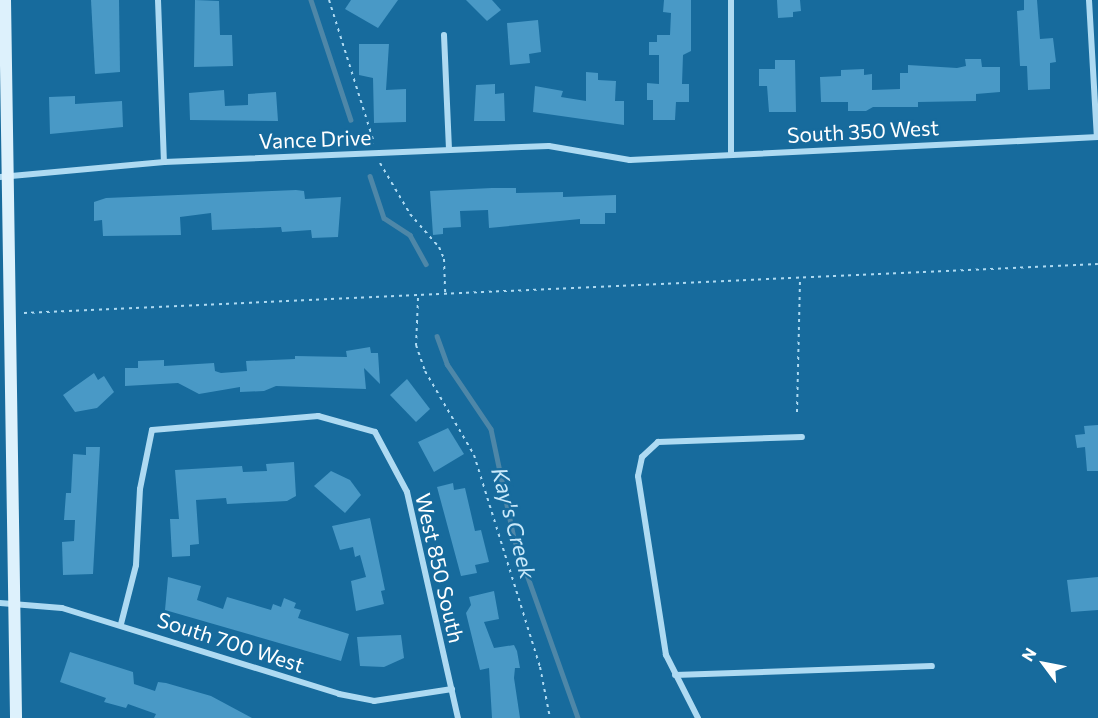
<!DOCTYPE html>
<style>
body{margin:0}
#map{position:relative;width:1098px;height:718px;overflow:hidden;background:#176b9d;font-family:Commissioner,sans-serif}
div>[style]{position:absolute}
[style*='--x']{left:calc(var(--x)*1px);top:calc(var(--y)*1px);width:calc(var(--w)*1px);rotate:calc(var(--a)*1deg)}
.stream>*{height:4.5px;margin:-2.25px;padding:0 2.25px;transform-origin:2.25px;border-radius:2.25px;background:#4e87a8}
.building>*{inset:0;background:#4999c6}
.path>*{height:2px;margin-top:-1px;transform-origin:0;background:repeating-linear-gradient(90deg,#aedaf2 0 3px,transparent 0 7.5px)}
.minor>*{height:6px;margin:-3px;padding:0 3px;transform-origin:3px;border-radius:3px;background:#aedaf2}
.secondary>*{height:12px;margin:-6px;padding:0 6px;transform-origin:6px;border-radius:6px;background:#ddf1fc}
span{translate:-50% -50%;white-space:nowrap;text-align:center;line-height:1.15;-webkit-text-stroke:4.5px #176b9d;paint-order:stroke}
.street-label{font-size:21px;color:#fff}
.water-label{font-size:22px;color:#c9e9fa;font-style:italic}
.north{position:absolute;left:1014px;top:634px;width:60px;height:60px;-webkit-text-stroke:4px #176b9d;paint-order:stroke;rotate:302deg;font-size:16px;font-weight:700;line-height:24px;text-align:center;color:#fff}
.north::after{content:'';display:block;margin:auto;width:21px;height:27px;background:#fff;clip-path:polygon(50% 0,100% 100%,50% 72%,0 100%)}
</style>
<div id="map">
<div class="stream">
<i style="--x:311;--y:0;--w:126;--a:71.6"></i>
<i style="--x:370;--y:176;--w:44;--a:71.6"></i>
<i style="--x:384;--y:218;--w:31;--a:33"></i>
<i style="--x:410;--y:235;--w:33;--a:61"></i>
<i style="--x:437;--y:336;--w:30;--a:70"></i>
<i style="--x:447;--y:364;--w:78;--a:55.9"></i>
<i style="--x:491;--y:429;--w:111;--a:78.1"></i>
<i style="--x:514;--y:538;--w:191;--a:70.4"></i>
</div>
<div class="building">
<i style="clip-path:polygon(91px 0,119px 0,120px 72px,95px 74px)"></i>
<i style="clip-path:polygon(195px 0,219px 1px,220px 35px,232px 35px,233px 66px,194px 67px)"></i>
<i style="clip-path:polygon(351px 0,398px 0,378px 28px,345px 9px)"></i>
<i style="clip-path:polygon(466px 0,492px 0,501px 10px,487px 21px)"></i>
<i style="clip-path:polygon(664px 0,691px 0,691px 51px,683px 55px,682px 84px,689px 84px,689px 102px,676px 102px,675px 120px,653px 120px,653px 100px,647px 100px,647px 83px,659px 84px,659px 55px,649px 55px,649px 42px,657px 42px,657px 35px,670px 35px,671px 13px,663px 12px)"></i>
<i style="clip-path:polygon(777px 0,800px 0,801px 11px,793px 12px,793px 17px,778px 18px)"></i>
<i style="clip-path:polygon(1024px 0,1037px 0,1040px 39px,1053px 38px,1056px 62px,1050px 63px,1050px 89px,1028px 90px,1027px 66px,1020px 66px,1017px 11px,1024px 10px)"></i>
<i style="clip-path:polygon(538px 20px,541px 52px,529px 54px,530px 63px,510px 65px,507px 23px)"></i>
<i style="clip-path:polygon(359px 44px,389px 44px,386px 90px,406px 89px,406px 122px,374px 123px,373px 78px,359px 75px)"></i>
<i style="clip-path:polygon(965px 59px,981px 59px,982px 67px,1000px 67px,1000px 92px,976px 94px,976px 101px,918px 102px,918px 107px,873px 107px,866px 111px,848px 111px,848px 102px,821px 102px,820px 77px,841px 76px,841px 70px,864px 69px,864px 75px,872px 74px,872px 90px,900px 89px,900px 73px,908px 73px,908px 65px,957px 68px,966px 66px)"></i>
<i style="clip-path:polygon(775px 60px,795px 60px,796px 112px,769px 112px,767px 86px,759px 86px,759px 69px,775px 69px)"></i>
<i style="clip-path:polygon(586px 72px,598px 73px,598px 80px,616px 81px,615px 101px,624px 101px,624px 125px,533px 112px,535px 86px,563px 91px,561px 97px,586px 101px)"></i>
<i style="clip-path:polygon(495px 84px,495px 94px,504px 93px,505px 121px,474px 121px,476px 85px)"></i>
<i style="clip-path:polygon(224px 90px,225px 106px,248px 105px,248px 94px,276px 92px,278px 121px,190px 120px,189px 93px)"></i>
<i style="clip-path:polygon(75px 96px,75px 104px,122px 101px,123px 127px,50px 134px,49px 97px)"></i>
<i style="clip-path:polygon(492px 188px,516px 188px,516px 193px,563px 192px,563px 197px,616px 195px,616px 213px,605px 213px,605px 224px,580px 224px,580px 219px,489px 228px,488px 210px,460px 211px,461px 227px,443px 228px,443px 234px,433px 235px,430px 191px)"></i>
<i style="clip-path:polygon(296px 190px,304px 191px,305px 199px,341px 197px,338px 237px,312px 238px,311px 230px,282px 232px,281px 227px,212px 230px,211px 213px,180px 217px,181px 235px,103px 236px,102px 220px,94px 221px,94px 202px,106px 198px)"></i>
<i style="clip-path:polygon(370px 347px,371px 353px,378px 353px,380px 384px,364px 368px,366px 389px,276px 386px,264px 391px,240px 392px,240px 387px,199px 394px,178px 383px,125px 386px,125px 368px,138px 368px,138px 361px,164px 360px,164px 366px,214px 363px,215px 371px,221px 373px,247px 371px,246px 361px,295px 359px,295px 356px,347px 357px,346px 351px)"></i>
<i style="clip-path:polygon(94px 373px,98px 380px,104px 376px,114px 392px,97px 408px,75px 412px,63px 395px)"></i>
<i style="clip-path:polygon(407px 379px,430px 409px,416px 422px,390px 395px)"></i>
<i style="clip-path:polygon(1098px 425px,1098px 471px,1087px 471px,1085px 447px,1077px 448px,1075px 435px,1085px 434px,1084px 426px)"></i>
<i style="clip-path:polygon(448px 428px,464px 454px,434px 472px,418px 442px)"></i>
<i style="clip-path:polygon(86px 447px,100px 447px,93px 574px,63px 575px,62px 542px,74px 541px,75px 520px,64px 520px,66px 493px,71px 493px,73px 454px,86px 455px)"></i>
<i style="clip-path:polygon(294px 462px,296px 496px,287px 501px,227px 504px,226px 498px,196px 500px,199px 544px,190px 545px,190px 556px,172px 557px,170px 519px,179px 519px,175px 470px,242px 466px,243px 472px,267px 471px,266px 464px)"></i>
<i style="clip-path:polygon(331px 471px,350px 480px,361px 495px,345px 513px,314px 486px)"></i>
<i style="clip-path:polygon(453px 483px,454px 490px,465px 488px,475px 531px,481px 530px,489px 562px,475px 565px,477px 573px,461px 576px,437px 487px)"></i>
<i style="clip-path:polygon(370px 518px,385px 590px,381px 591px,384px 604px,356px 611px,351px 581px,366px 577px,360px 555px,355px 557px,353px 547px,340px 550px,332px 526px)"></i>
<i style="clip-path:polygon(168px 577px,201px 586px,197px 600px,223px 609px,227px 597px,271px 610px,273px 604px,281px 607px,284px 598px,296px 603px,294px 608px,301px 610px,298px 618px,349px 634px,341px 661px,165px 610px)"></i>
<i style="clip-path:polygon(1098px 577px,1098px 610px,1071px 612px,1067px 580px)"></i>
<i style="clip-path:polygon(494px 591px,499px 619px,484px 622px,494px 648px,514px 645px,517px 651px,520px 668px,515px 668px,514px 678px,520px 718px,492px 718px,489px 668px,480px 670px,466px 613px,471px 605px,469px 597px)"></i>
<i style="clip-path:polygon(401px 635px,404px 658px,384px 667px,360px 666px,357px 637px)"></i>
<i style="clip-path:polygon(70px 652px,133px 672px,134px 684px,155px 691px,158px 682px,166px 683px,211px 696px,252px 718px,154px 718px,156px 714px,128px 704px,126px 708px,104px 702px,106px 698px,60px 682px)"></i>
</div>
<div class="path">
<i style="--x:329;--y:0;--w:150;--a:72.5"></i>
<i style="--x:380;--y:163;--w:59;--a:59.5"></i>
<i style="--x:410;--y:214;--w:44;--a:48.7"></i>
<i style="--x:439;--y:247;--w:13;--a:67"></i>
<i style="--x:444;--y:259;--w:36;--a:88"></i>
<i style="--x:418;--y:298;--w:47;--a:92.4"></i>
<i style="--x:416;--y:345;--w:28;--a:71"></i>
<i style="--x:425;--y:371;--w:97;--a:59.7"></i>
<i style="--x:474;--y:455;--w:222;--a:72.7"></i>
<i style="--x:540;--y:667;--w:52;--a:78.9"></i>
<i style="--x:24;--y:313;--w:1075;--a:-2.61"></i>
<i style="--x:797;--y:412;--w:135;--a:-88.7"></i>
</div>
<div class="minor">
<i style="--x:158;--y:0;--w:162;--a:87.9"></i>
<i style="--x:731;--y:0;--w:154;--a:90"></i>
<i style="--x:1089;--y:0;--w:137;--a:86.7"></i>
<i style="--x:444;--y:35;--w:114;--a:87.5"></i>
<i style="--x:0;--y:177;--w:165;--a:-5.2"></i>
<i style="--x:164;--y:162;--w:385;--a:-2.4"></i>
<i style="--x:549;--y:146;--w:82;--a:9.8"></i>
<i style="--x:630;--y:160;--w:469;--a:-2.8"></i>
<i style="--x:0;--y:603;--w:62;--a:4.6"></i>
<i style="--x:62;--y:608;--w:290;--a:17.2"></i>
<i style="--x:339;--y:694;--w:36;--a:11"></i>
<i style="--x:374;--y:701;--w:79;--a:-8.7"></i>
<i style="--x:121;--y:624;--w:61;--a:-75.7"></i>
<i style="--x:136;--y:565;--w:76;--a:-87"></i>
<i style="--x:140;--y:489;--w:60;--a:-78.5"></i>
<i style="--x:152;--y:430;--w:167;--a:-4.8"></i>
<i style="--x:318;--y:416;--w:59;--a:15.7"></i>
<i style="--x:375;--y:432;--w:68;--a:61.9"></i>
<i style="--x:407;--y:492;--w:232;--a:77.3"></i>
<i style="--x:675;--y:675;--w:257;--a:-2"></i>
<i style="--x:698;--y:718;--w:71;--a:-116.9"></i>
<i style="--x:666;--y:655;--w:181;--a:-98.9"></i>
<i style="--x:638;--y:476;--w:19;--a:-78"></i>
<i style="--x:642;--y:457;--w:22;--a:-43"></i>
<i style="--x:658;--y:442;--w:144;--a:-2"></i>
</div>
<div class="secondary">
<i style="--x:5;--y:0;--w:718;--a:89.12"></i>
</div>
<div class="street-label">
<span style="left:863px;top:131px;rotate:-3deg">South 350 West</span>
<span style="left:315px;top:139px;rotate:-2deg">Vance Drive</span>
<span style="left:440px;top:568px;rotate:77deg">West 850 South</span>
<span style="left:231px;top:642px;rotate:18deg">South 700 West</span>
</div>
<div class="water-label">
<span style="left:514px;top:523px;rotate:75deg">Kay's Creek</span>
</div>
<div class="north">N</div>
</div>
